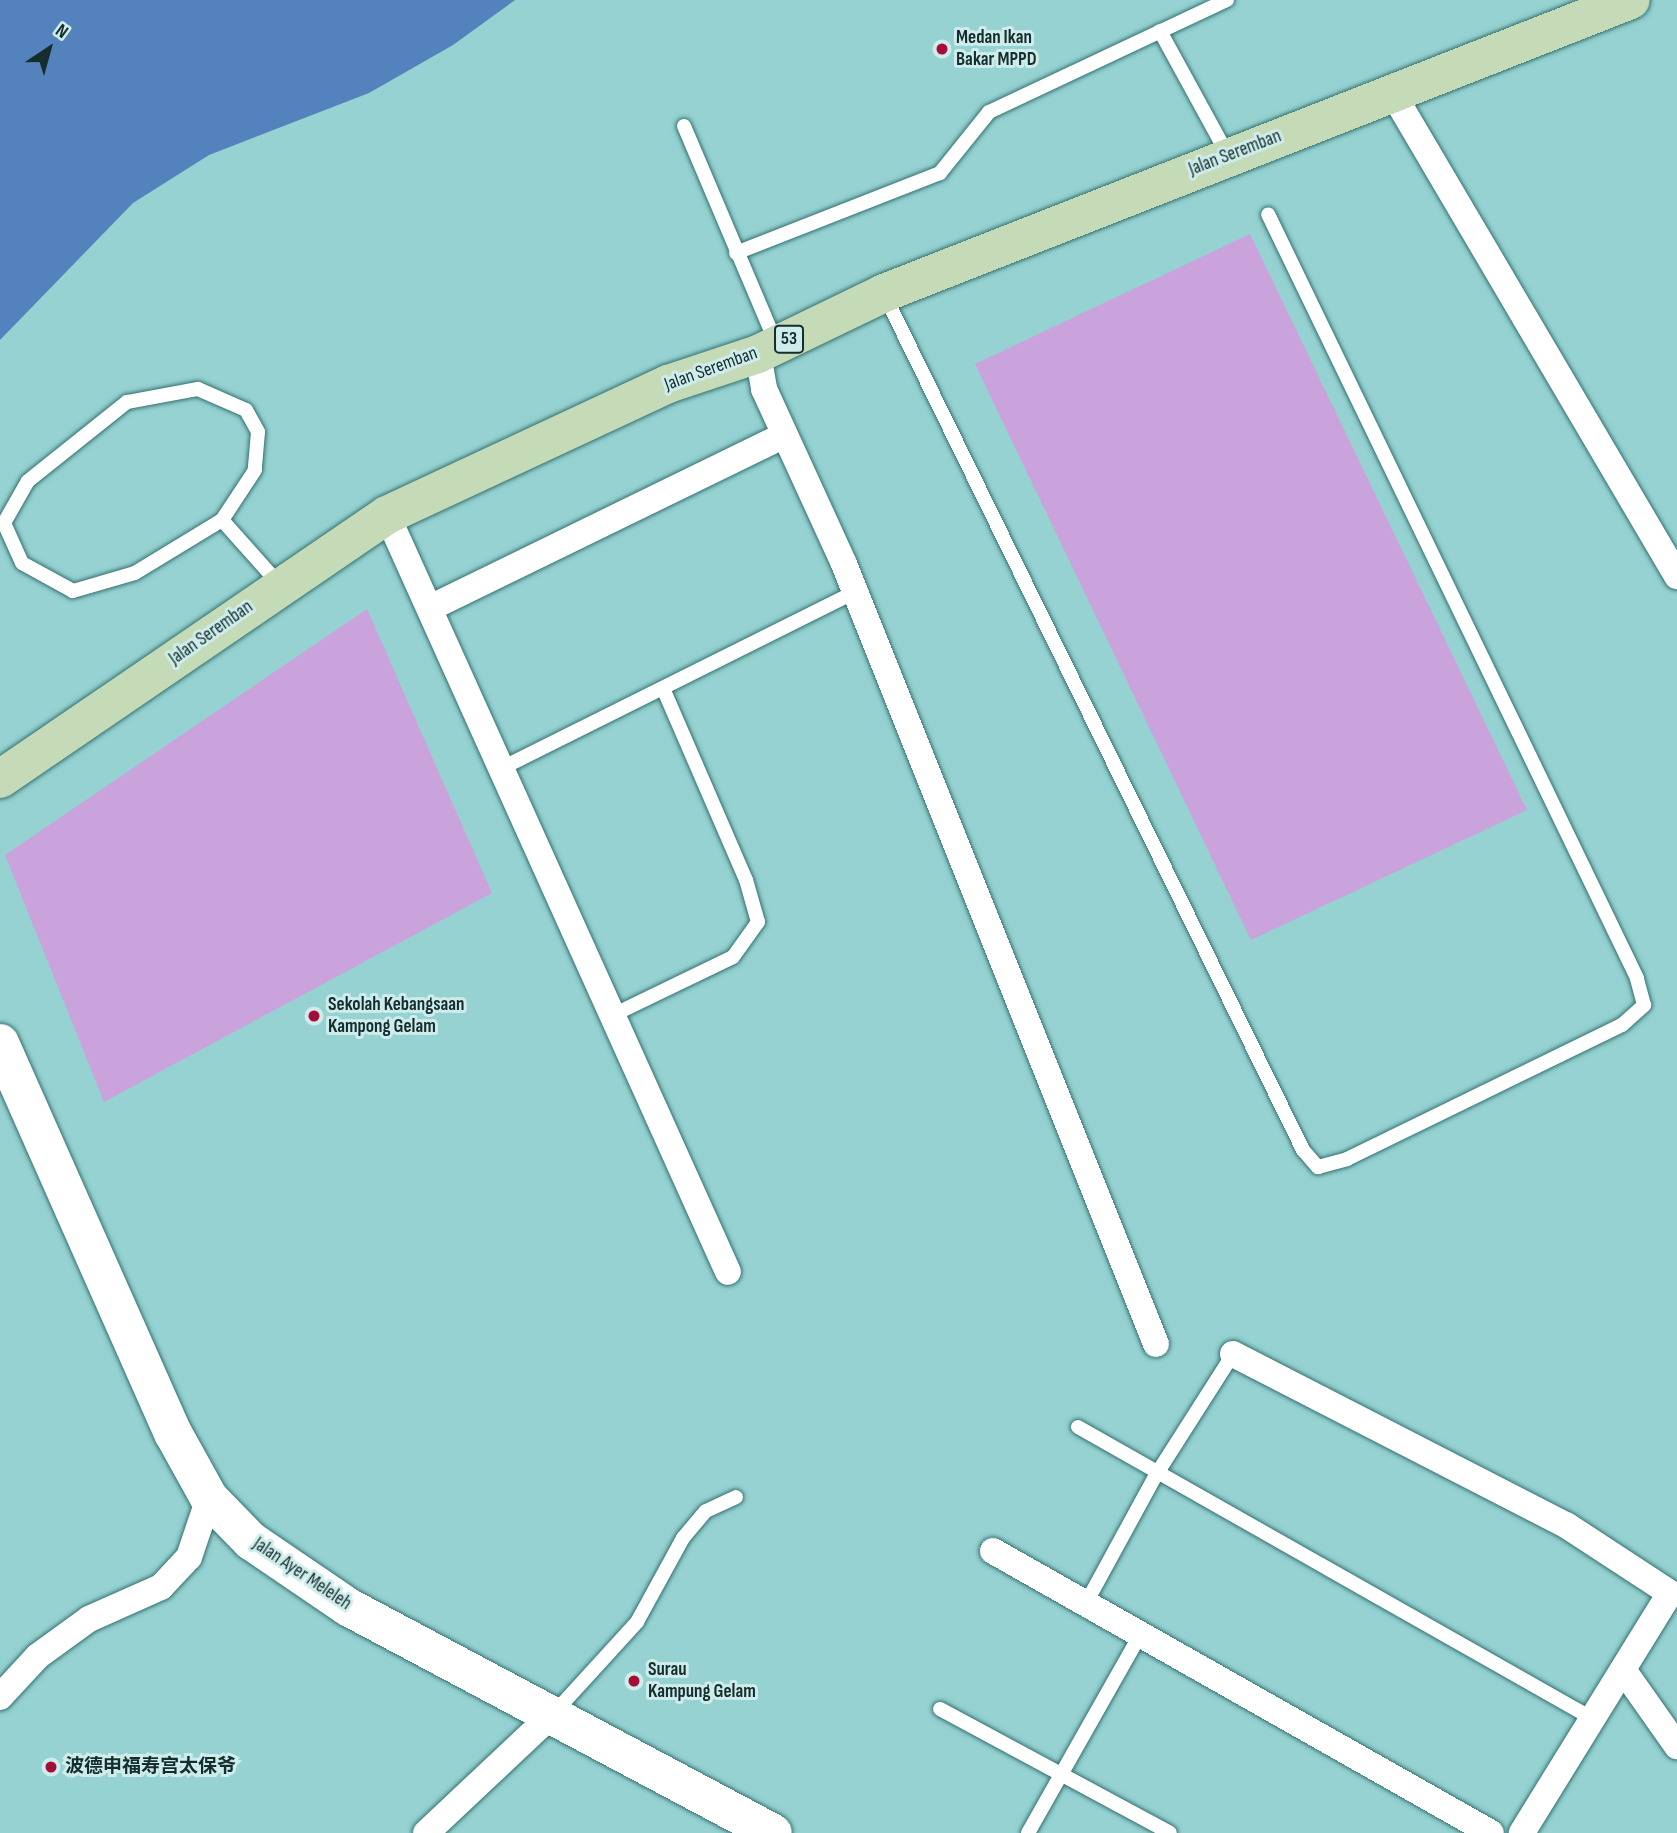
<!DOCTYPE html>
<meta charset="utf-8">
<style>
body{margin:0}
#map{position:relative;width:1677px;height:1833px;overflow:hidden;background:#95d2d1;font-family:"Sofia Sans Condensed","Noto Sans SC",sans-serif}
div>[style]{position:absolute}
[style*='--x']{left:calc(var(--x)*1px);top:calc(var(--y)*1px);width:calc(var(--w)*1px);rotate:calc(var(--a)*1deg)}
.green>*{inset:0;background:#caa3dc}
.water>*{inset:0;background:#5482bd}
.roads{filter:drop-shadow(0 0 2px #357170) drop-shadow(0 0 2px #357170)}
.lane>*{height:14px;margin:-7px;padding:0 7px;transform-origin:7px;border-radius:7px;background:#fff}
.street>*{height:26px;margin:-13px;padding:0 13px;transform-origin:13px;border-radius:13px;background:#fff}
.secondary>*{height:38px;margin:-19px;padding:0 19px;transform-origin:19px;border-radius:19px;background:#fff}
.primary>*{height:38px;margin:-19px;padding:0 19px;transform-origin:19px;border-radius:19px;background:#c5dbb8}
.dots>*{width:19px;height:19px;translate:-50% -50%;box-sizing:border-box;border:4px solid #cfecec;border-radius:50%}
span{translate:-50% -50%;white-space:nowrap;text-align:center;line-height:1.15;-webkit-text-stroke:6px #cfecec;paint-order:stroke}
.shield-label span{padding:2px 5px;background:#cfecec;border:2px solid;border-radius:5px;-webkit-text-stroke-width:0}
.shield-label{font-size:18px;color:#152e2d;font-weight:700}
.poi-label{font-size:19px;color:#152e2d;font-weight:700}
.left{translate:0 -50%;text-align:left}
.street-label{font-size:19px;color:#152e2d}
.north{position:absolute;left:14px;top:14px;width:70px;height:70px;-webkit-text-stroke:5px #cfecec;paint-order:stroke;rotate:36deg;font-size:19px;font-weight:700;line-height:28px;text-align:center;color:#152e2d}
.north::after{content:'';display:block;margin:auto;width:24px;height:32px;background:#152e2d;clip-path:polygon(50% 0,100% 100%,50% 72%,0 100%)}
</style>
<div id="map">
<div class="green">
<i style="clip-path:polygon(1250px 234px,1527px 810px,1251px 940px,975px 364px)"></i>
<i style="clip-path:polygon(367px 609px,492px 893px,104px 1102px,5px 855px)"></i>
</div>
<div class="water">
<i style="clip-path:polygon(0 0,515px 0,453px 45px,369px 93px,209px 155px,133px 203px,0 340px)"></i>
</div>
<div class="roads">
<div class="lane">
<i style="--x:1160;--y:31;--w:141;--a:61.3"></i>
<i style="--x:684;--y:126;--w:236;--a:67"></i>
<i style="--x:736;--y:253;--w:219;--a:-21.4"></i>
<i style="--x:940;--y:173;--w:78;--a:-51.2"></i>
<i style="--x:989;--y:112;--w:263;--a:-25.2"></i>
<i style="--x:884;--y:294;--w:953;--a:63.92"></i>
<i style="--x:1303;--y:1150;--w:23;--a:49"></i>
<i style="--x:1318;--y:1167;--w:30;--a:-15"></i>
<i style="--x:1347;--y:1159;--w:306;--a:-26"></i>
<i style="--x:1622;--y:1025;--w:30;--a:-42"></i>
<i style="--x:1644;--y:1005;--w:28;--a:-105"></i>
<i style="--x:1637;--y:978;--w:848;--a:-115.78"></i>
<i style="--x:198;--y:389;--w:52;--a:23.6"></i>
<i style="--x:246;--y:410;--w:25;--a:61"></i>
<i style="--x:258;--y:432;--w:38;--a:95"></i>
<i style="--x:255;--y:470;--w:60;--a:123.4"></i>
<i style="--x:222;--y:520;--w:102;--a:148.7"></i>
<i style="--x:135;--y:573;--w:65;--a:163.8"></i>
<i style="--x:73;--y:591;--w:58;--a:-151.2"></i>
<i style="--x:22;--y:563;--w:44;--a:-114.2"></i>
<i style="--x:4;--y:523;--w:48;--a:-60.3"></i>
<i style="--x:28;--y:481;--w:127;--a:-38.6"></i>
<i style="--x:127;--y:402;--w:72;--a:-10.4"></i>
<i style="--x:222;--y:520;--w:87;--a:48.3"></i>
<i style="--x:502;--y:768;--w:394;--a:-26.5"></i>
<i style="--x:613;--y:1015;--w:133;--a:-25.8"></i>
<i style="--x:733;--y:957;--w:43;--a:-54.5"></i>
<i style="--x:758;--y:922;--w:44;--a:-105.9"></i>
<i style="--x:746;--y:880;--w:209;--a:-113.4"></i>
<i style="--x:1078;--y:1427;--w:592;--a:29.55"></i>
<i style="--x:1085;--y:1605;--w:148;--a:-61.4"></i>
<i style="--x:1156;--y:1475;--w:143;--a:-57.5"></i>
<i style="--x:940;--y:1709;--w:261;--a:28.3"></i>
<i style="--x:554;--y:1713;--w:123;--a:-47.6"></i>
<i style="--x:637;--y:1622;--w:96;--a:-61.3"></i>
<i style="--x:683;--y:1538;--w:35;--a:-50"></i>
<i style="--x:706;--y:1511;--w:33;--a:-25"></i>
<i style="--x:1028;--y:1833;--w:227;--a:-60.5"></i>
</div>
<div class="street">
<i style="--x:1392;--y:92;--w:562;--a:59.51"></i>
<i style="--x:758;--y:354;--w:36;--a:80"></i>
<i style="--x:764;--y:389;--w:192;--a:65.4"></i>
<i style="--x:844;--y:564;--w:840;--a:68.2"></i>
<i style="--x:387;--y:515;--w:830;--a:65.75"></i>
<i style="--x:430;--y:608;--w:394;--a:-26"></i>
<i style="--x:1233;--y:1354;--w:374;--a:27.2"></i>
<i style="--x:1566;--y:1525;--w:124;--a:33.2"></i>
<i style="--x:1670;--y:1593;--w:282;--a:121.7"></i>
<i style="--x:993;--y:1551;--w:572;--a:29.52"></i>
<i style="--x:1624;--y:1671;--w:92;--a:54.8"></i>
<i style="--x:0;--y:1697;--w:56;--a:-47.2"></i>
<i style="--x:38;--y:1656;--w:63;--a:-36"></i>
<i style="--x:89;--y:1619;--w:79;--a:-24"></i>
<i style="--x:161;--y:1587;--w:41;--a:-47"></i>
<i style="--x:189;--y:1557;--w:62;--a:-71.3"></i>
<i style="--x:426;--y:1833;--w:175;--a:-43.2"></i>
</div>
<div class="secondary">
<i style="--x:0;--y:1043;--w:427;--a:66.1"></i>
<i style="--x:173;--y:1433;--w:74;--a:61"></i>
<i style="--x:209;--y:1498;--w:60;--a:45.7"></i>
<i style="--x:251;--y:1541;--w:117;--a:34.2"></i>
<i style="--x:348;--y:1607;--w:481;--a:28"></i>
</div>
<div class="primary">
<i style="--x:0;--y:779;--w:468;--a:-34.3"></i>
<i style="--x:387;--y:515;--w:310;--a:-25"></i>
<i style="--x:668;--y:384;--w:95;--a:-18.4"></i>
<i style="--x:758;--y:354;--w:140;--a:-25.8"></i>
<i style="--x:884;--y:293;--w:802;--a:-21.42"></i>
</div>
</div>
<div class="dots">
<i style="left:942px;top:49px;background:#a60c38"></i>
<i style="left:314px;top:1016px;background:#a60c38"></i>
<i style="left:634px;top:1681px;background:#a60c38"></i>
<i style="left:51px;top:1767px;background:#a60c38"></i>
</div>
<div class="shield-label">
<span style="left:789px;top:339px">53</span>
</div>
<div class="poi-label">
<span class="left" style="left:956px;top:49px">Medan Ikan<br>Bakar MPPD</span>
<span class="left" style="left:328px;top:1016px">Sekolah Kebangsaan<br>Kampong Gelam</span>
<span class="left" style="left:648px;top:1681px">Surau<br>Kampung Gelam</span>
<span class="left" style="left:65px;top:1767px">波德申福寿宫太保爷</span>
</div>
<div class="street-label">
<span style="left:1235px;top:153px;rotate:-21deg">Jalan Seremban</span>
<span style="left:711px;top:369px;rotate:-20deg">Jalan Seremban</span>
<span style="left:211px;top:633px;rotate:-35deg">Jalan Seremban</span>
<span style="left:302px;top:1574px;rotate:34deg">Jalan Ayer Meleleh</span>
</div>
<div class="north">N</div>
</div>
